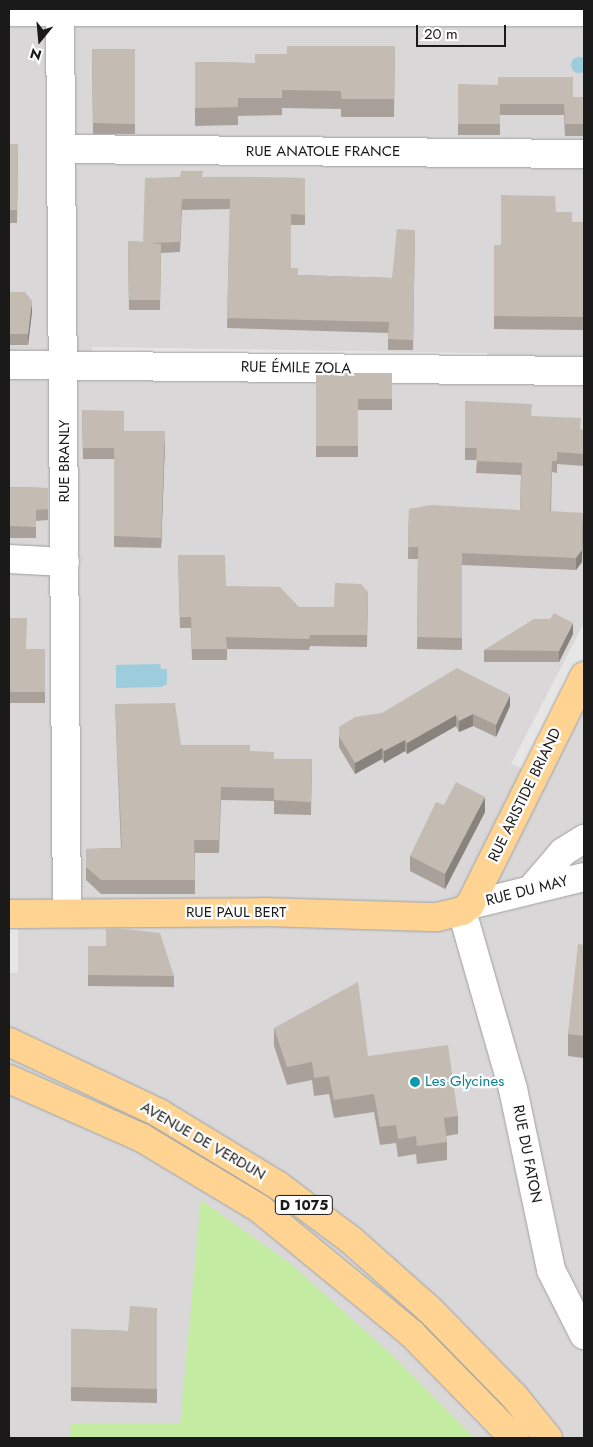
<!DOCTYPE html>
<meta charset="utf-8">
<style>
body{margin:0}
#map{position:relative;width:593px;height:1447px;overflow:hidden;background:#ede9df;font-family:Jost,sans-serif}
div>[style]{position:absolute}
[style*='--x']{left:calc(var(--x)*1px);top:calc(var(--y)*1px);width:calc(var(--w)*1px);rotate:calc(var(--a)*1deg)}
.residential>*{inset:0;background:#d9d7d7}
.grass>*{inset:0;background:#c3eba1}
.parking>*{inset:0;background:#e6e6e6}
.water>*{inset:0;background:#9dccdd}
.round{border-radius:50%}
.roads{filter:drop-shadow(0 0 1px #a1a1a1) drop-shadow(0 0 1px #a1a1a1)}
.minor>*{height:28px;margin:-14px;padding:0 14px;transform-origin:14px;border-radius:14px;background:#fff}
.major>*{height:28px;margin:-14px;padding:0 14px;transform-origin:14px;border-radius:14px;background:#ffd492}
.wall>*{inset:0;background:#a9a199}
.shaded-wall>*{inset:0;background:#89837d}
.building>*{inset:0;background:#c4bbb2}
.dots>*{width:14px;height:14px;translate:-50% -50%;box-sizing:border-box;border:2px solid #fff;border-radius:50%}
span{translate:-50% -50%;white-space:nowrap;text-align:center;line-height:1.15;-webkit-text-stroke:4.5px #fff;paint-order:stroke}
.shield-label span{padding:1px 4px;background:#fff;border:1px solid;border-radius:4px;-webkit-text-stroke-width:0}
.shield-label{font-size:14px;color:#1a1a1a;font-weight:700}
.street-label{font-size:15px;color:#1a1a1a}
.culture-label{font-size:15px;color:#0d838f}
.left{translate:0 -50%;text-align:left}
.frame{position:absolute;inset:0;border:10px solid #1a1a1a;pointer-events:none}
.north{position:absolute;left:15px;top:15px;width:50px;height:50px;-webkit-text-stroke:4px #fff;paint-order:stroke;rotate:197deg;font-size:14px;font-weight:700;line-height:20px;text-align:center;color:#1a1a1a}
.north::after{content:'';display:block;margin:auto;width:18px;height:22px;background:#1a1a1a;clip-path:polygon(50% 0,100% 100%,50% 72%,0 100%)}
.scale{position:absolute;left:416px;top:25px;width:90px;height:22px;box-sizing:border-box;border:2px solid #1a1a1a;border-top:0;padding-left:6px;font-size:15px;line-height:18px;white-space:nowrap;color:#1a1a1a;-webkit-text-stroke:4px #fff;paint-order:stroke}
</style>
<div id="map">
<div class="residential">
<i style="clip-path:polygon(9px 9px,584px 9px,584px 1438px,9px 1438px)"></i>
</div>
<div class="grass">
<i style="clip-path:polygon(201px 1200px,292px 1265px,393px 1356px,474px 1438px,70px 1438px,71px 1423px,180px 1424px)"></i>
</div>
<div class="parking">
<i style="clip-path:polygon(92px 347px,487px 353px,487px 365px,93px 359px)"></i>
<i style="clip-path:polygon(584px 623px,584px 656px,528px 771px,511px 764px)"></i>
<i style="clip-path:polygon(9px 929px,18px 929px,18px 973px,9px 973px)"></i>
</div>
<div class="water">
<i class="round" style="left:571px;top:57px;width:16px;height:16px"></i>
<i style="clip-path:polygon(160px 664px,161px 669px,167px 669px,167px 684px,161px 687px,116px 688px,116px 665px)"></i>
</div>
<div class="roads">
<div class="minor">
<i style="--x:60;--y:9;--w:904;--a:89.56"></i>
<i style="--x:9;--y:12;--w:575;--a:0"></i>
<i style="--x:62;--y:149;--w:522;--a:0.55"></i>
<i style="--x:9;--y:365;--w:575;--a:0.6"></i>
<i style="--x:9;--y:559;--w:56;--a:3.1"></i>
<i style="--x:533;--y:887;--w:46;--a:-49.4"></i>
<i style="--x:563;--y:852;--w:25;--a:-32"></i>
<i style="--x:470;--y:905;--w:117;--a:-13.8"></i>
<i style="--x:462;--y:911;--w:185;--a:74"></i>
<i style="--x:513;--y:1089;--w:185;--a:78.1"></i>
<i style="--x:551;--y:1270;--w:73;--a:63.1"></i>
</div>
<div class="major">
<i style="--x:9;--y:914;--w:255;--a:-0.4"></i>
<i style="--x:264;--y:912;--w:173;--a:1.7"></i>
<i style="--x:437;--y:917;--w:26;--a:-13"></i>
<i style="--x:462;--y:911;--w:10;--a:-37"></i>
<i style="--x:470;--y:905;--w:256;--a:-63.5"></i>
<i style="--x:9;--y:1042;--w:166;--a:25.3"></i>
<i style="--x:159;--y:1113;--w:137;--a:31.3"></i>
<i style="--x:276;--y:1184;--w:94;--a:36.7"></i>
<i style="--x:351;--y:1240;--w:107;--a:41.6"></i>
<i style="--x:431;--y:1311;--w:119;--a:45.7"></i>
<i style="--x:514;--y:1396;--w:54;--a:51"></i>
<i style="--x:9;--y:1079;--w:145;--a:23.9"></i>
<i style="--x:142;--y:1138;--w:138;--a:31"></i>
<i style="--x:260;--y:1209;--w:197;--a:39.4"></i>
<i style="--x:412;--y:1334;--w:146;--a:45.6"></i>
</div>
</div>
<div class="wall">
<i style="clip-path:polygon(395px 46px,394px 117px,341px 117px,341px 109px,282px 108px,282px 115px,238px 116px,238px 125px,195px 126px,195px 62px,255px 63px,287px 54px)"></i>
<i style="clip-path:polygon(92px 49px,135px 49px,135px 134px,93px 134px)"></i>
<i style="clip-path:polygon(458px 84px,573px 97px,584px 97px,584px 136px,565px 136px,564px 115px,500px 115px,500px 135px,458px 135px)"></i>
<i style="clip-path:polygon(9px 144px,18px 144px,17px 223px,9px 223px)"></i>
<i style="clip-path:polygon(203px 177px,305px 178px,305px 225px,291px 225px,291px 268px,298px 275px,392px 278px,415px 230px,413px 350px,388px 350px,388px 333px,227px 328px,230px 209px,182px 210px,180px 252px,161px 253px,160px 310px,129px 310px,128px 241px,143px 242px)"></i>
<i style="clip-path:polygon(556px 212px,572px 222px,584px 222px,584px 330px,494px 329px,494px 245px,501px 245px)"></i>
<i style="clip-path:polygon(9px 292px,32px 312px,28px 345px,9px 345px)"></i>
<i style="clip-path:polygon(316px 373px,392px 373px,392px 410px,358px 410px,358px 457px,316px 457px)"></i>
<i style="clip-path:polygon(465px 401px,532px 416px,581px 430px,584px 430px,584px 466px,557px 464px,557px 473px,552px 472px,551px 511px,583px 525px,582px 562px,576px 570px,462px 565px,462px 650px,417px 649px,418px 559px,408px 559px,409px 509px,520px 510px,521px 475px,476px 473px,477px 460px,465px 460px)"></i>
<i style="clip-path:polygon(82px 410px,124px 431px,165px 442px,161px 548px,114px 547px,114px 459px,83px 459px)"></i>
<i style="clip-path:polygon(9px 487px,48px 488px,48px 520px,36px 521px,36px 538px,9px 538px)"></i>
<i style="clip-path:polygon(178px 555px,226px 586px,299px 607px,334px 607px,368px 592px,367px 647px,310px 646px,309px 650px,227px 649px,227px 660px,192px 660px,191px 628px,180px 628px)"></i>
<i style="clip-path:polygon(9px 618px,26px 649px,45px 649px,45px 703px,9px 703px)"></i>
<i style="clip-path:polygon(573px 634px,559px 662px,484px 662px,484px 650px)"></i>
<i style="clip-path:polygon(115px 704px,181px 745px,250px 751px,274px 759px,312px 759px,311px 815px,274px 814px,274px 801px,221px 800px,219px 853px,195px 853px,195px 894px,101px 894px,86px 880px,86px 849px,121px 848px)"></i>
<i style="clip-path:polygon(510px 706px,496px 737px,473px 726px,459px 732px,456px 726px,407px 754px,405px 751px,384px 763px,382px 759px,355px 774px,339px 747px,339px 727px)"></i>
<i style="clip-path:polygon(444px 805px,485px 812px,445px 889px,410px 871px,410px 856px)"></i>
<i style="clip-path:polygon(584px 945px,584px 1058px,568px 1056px,568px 1034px)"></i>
<i style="clip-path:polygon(88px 946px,106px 946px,174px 976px,174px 987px,88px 986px)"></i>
<i style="clip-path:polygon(274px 1028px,368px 1056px,458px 1116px,458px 1134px,446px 1136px,447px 1142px,447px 1160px,417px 1164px,416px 1154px,398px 1157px,396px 1143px,380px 1145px,374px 1112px,334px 1118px,329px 1094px,314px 1096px,312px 1080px,287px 1085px,274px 1046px)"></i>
<i style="clip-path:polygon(157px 1308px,157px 1403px,71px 1401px,71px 1329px,128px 1331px)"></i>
</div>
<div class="shaded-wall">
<i style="clip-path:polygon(32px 301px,32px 312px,28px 345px,28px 334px)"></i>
<i style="clip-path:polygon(165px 431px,165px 442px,161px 548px,161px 538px)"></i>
<i style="clip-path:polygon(583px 513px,582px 562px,576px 570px,576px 558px)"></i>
<i style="clip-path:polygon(573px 623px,573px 634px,559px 662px,559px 651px)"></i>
<i style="clip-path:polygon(510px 695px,510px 706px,496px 737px,496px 725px)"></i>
<i style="clip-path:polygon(473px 714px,473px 726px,459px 732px,459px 721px)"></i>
<i style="clip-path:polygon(456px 715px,456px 726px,407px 754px,407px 743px)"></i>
<i style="clip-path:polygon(405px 740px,405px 751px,384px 763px,384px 751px)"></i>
<i style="clip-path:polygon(382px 748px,382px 759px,355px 774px,355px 763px)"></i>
<i style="clip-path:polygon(485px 797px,485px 812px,445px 889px,445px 874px)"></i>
</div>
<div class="building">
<i style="clip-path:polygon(287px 46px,395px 46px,394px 99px,341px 99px,341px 91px,282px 90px,282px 98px,238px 98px,238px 107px,195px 108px,195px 62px,255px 63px,255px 54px,287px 54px)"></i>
<i style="clip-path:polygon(92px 49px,135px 49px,135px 124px,93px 123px)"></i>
<i style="clip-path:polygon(498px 77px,573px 77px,573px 97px,584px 97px,584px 124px,565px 124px,564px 104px,500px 104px,500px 124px,458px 124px,458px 84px,498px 85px)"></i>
<i style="clip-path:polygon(9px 144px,18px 144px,17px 210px,9px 210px)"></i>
<i style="clip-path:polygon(181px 171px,203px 171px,202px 177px,305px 178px,305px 215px,291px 214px,291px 268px,298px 268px,298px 275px,392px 278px,397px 229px,415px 230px,413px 340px,388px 339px,389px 322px,227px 318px,230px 199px,182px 199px,180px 242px,150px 243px,161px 244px,160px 300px,129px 300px,128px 241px,143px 242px,145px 178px,180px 177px)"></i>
<i style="clip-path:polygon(501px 195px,555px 196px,556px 212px,572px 212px,572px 222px,584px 222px,584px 317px,494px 316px,494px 245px,501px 245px)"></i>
<i style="clip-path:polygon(9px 292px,25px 292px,32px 301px,28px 334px,9px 334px)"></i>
<i style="clip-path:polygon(316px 373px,392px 373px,392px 399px,358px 399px,358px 446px,316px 446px)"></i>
<i style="clip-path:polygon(465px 401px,532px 404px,531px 416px,581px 418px,580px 429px,584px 430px,584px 454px,557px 452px,557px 461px,552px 461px,550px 511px,583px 513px,582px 550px,576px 558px,462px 553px,462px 638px,417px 637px,418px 547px,408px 547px,409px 509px,431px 505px,520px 510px,522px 463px,476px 461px,477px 448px,465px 448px)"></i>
<i style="clip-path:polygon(82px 410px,124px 411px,124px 431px,165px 431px,161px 538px,114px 536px,114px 448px,83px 448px)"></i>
<i style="clip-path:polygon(9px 487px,48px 488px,48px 509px,36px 510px,36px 527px,9px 526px)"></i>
<i style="clip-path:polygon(178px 555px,225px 555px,226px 586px,280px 587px,299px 607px,334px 607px,335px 583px,361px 584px,368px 592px,367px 635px,310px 635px,309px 639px,226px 637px,227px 649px,192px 649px,191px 617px,180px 617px)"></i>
<i style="clip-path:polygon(554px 613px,573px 623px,559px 651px,484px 650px,534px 619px,550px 619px)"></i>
<i style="clip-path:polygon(9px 618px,27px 618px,26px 649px,45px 649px,45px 692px,9px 692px)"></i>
<i style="clip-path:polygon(457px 668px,510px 695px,496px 725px,473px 714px,459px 721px,456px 715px,407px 743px,405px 740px,384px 751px,382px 748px,355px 763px,339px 736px,339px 727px,355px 717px,382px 713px)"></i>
<i style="clip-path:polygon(175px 703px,181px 745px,250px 745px,250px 751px,274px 752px,274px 759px,312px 759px,311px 802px,274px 800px,274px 788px,221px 787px,219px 840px,194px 840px,195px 880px,101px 880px,86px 867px,86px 849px,122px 848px,115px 704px)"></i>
<i style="clip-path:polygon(456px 782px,485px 797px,445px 874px,410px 856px,436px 802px,444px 805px)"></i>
<i style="clip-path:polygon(106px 927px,160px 933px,174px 976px,88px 975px,88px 946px,106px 946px)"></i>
<i style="clip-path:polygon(578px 944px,584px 945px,584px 1036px,568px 1034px)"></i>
<i style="clip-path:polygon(358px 982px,368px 1056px,448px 1045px,458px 1116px,444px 1118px,447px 1142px,417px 1146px,416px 1136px,398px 1139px,396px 1125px,380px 1127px,374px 1094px,334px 1100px,329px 1076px,314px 1078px,312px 1062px,287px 1067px,274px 1028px)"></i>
<i style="clip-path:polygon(130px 1306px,157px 1308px,157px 1389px,71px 1387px,71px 1329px,128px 1331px)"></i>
</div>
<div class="dots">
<i style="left:415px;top:1082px;background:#0f9aa8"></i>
</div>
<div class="shield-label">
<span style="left:304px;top:1205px">D 1075</span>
</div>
<div class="street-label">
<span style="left:323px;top:152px">RUE ANATOLE FRANCE</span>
<span style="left:296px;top:368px;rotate:1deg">RUE ÉMILE ZOLA</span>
<span style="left:65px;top:461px;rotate:-90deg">RUE BRANLY</span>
<span style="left:525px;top:795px;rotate:-64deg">RUE ARISTIDE BRIAND</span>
<span style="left:527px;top:891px;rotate:-14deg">RUE DU MAY</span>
<span style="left:236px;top:913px">RUE PAUL BERT</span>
<span style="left:203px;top:1141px;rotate:30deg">AVENUE DE VERDUN</span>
<span style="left:527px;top:1154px;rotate:79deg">RUE DU FATON</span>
</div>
<div class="culture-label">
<span class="left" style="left:425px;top:1082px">Les Glycines</span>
</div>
<div class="frame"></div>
<div class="north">N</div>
<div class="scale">20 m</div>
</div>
